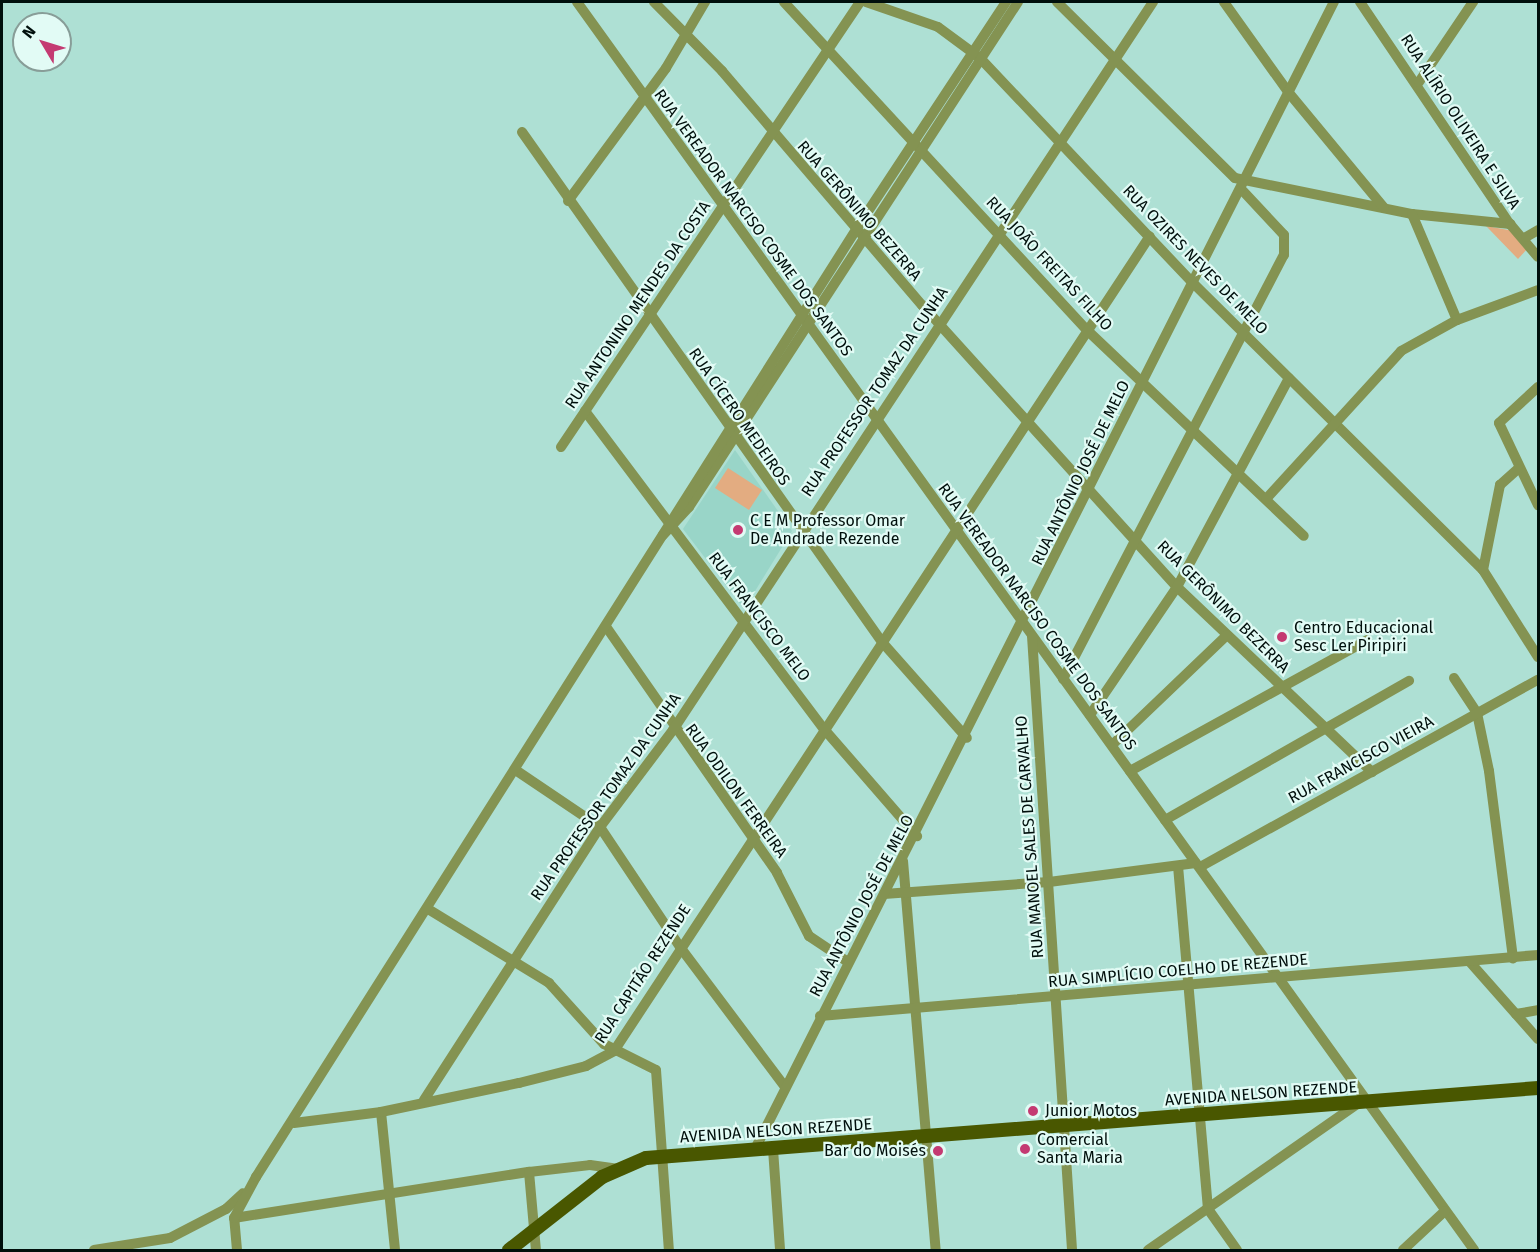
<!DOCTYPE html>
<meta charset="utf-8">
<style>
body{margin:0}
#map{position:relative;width:1540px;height:1252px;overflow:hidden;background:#aee0d4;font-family:"Fira Sans",sans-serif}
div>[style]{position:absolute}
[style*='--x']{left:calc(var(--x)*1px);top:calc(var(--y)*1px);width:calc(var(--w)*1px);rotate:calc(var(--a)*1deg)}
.built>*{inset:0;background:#99d5c8}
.green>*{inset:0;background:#e3ac81}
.minor>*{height:10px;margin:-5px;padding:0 5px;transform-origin:5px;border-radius:5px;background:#849352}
.major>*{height:14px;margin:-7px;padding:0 7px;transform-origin:7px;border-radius:7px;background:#495700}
.dots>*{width:16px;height:16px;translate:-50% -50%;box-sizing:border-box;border:3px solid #e2fbf5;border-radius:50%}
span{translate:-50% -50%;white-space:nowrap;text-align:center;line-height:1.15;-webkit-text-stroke:4.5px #e2fbf5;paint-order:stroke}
.street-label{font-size:16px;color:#000f0c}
.poi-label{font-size:16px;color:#000f0c}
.left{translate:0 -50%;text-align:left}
.right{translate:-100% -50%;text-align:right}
.frame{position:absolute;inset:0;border:3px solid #000f0c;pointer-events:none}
.north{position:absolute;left:12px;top:12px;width:60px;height:60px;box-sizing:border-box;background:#e2fbf5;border:2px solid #889d98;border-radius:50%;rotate:308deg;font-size:16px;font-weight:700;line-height:24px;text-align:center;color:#000f0c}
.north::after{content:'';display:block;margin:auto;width:21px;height:27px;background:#c43a72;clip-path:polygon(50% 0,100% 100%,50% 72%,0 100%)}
</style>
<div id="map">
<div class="built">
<i style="clip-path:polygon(735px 450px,792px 531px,744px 609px,683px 529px)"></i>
</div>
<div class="green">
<i style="clip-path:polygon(1486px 226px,1514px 231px,1528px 248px,1518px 259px)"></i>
<i style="clip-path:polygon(728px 468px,762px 490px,749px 510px,715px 488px)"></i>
</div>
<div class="minor">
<i style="--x:577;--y:2;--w:1537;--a:54.29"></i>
<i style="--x:654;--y:2;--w:97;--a:45.4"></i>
<i style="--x:722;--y:71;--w:308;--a:49.5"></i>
<i style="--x:922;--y:305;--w:380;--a:47.9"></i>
<i style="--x:1177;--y:587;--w:269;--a:43.5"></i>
<i style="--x:784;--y:2;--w:449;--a:47.3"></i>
<i style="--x:1089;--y:332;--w:296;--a:43.5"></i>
<i style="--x:866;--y:2;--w:76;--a:19.1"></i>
<i style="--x:938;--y:27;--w:52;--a:36.4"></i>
<i style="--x:980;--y:58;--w:313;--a:46.6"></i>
<i style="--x:1195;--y:285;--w:405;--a:44.7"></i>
<i style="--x:1483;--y:570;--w:103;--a:57.7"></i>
<i style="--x:1057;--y:2;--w:250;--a:44.7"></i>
<i style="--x:1235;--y:178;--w:181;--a:11.5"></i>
<i style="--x:1412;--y:214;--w:99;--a:5.8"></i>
<i style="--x:1224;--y:2;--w:112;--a:54.5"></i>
<i style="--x:1289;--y:93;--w:149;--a:50.4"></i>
<i style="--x:1360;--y:2;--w:268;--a:56"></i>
<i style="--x:1510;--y:224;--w:43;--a:49.7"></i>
<i style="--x:1419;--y:82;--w:97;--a:-56"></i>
<i style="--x:522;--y:132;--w:624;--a:54.78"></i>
<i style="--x:882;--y:642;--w:128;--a:48.5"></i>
<i style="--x:568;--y:201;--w:165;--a:-53.6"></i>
<i style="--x:666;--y:68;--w:77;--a:-59.4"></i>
<i style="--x:1412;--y:214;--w:115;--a:67"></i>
<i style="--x:1526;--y:237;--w:14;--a:-30"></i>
<i style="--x:1538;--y:387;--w:53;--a:137.3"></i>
<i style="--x:1499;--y:423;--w:91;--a:64.6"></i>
<i style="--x:585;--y:411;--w:398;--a:53.1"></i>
<i style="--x:824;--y:729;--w:142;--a:49"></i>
<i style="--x:561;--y:447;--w:536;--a:-56.1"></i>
<i style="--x:1266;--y:499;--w:200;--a:-47.6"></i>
<i style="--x:1401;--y:351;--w:64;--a:-29"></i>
<i style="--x:1457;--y:320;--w:86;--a:-20.3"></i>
<i style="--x:663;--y:535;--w:38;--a:-47"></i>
<i style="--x:689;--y:507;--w:603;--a:-56.92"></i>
<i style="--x:1483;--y:570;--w:87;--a:-78.7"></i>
<i style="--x:1500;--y:485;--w:24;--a:-42"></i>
<i style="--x:607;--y:628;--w:298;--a:55.2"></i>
<i style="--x:777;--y:873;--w:71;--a:63.1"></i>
<i style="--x:809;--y:936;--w:47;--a:33.7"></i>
<i style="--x:1032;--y:636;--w:615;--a:86.27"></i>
<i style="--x:1454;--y:678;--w:42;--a:56.7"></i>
<i style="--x:1477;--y:713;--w:59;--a:78.3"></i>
<i style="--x:1489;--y:771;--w:189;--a:82.7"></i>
<i style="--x:1063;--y:679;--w:478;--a:-62.5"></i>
<i style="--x:1284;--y:255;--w:20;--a:-90"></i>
<i style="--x:1284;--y:235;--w:60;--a:-133"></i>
<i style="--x:1090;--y:715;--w:155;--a:-55.8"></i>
<i style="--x:1177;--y:587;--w:237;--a:-61.8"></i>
<i style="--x:1112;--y:745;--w:159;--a:-43.7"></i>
<i style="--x:517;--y:771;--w:100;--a:34"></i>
<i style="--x:600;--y:827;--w:144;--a:56.3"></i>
<i style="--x:680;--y:947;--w:175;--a:53.1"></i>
<i style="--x:1130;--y:771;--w:271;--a:-28.9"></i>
<i style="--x:1165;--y:820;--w:281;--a:-29.7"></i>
<i style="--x:903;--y:861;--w:390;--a:85.2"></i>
<i style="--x:1178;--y:866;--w:344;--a:85"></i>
<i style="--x:1208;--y:1209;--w:50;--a:54.7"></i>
<i style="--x:1200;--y:867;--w:386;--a:-29"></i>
<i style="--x:884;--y:894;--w:165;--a:-4.2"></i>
<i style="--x:1049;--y:882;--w:148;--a:-7.4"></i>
<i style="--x:428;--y:909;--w:142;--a:31.4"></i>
<i style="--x:549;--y:983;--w:82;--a:48"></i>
<i style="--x:604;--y:1044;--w:58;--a:26.6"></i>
<i style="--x:656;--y:1070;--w:180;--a:85.9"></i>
<i style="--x:1469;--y:961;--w:104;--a:48.5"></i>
<i style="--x:1516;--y:1014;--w:22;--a:-10"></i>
<i style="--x:820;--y:1016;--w:721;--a:-4.86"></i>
<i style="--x:424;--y:1100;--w:325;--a:-57.2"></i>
<i style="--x:600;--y:827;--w:121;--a:-53"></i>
<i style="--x:673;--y:730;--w:872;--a:-56.6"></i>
<i style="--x:381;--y:1112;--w:139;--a:84.2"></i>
<i style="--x:294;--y:1123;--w:88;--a:-7.2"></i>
<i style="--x:381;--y:1112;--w:141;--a:-11.9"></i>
<i style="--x:519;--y:1083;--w:69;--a:-14.2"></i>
<i style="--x:586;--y:1066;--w:32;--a:-28"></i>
<i style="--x:614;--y:1051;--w:975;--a:-56.67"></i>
<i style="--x:755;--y:1149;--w:1285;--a:-63.22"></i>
<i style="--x:773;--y:1149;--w:101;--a:86"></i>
<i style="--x:529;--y:1172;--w:78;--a:84.9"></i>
<i style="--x:234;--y:1218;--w:299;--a:-8.9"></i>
<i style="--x:529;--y:1172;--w:61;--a:-6.5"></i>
<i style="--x:590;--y:1165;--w:27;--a:8"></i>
<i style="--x:94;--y:1250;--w:77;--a:-9"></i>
<i style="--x:170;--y:1238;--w:63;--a:-27.4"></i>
<i style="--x:226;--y:1209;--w:23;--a:-43"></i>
<i style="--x:237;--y:1250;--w:32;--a:-95"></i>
<i style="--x:234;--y:1218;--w:47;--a:-61.8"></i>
<i style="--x:256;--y:1177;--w:1123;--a:-57.65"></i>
<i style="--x:857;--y:228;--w:271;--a:-56.6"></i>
<i style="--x:1148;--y:1250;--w:257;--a:-34.9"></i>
<i style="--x:1403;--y:1250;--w:57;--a:-42.9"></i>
</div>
<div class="major">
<i style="--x:509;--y:1250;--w:118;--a:-38.1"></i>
<i style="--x:602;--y:1177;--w:48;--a:-23.4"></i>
<i style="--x:646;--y:1158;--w:895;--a:-4.49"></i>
</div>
<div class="dots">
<i style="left:738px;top:530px;background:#c43a72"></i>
<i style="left:1282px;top:637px;background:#c43a72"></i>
<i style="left:1033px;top:1111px;background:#c43a72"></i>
<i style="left:1025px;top:1149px;background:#c43a72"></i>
<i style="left:938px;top:1151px;background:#c43a72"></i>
</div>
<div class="street-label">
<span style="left:1460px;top:122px;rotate:57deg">RUA ALÍRIO OLIVEIRA E SILVA</span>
<span style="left:859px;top:211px;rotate:49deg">RUA GERÔNIMO BEZERRA</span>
<span style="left:753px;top:223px;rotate:54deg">RUA VEREADOR NARCISO COSME DOS SANTOS</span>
<span style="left:1195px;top:260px;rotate:46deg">RUA OZIRES NEVES DE MELO</span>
<span style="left:1049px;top:264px;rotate:47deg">RUA JOÃO FREITAS FILHO</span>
<span style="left:638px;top:305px;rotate:-56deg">RUA ANTONINO MENDES DA COSTA</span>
<span style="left:875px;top:392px;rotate:-56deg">RUA PROFESSOR TOMAZ DA CUNHA</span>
<span style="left:739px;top:417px;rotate:55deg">RUA CÍCERO MEDEIROS</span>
<span style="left:1081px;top:473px;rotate:-64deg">RUA ANTÔNIO JOSÉ DE MELO</span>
<span style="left:1223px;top:607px;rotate:45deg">RUA GERÔNIMO BEZERRA</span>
<span style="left:759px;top:617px;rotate:53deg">RUA FRANCISCO MELO</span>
<span style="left:1037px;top:617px;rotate:54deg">RUA VEREADOR NARCISO COSME DOS SANTOS</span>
<span style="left:1361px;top:760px;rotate:-29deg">RUA FRANCISCO VIEIRA</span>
<span style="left:736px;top:791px;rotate:54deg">RUA ODILON FERREIRA</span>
<span style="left:606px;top:797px;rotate:-55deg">RUA PROFESSOR TOMAZ DA CUNHA</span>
<span style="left:1030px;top:837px;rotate:-94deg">RUA MANOEL SALES DE CARVALHO</span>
<span style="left:862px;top:906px;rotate:-62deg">RUA ANTÔNIO JOSÉ DE MELO</span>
<span style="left:1178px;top:971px;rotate:-5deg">RUA SIMPLÍCIO COELHO DE REZENDE</span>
<span style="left:643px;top:974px;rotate:-57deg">RUA CAPITÃO REZENDE</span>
<span style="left:1261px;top:1094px;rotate:-4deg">AVENIDA NELSON REZENDE</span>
<span style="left:776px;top:1131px;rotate:-4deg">AVENIDA NELSON REZENDE</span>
</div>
<div class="poi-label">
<span class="left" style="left:750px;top:530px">C E M Professor Omar<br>De Andrade Rezende</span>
<span class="left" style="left:1294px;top:637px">Centro Educacional<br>Sesc Ler Piripiri</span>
<span class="left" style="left:1045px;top:1111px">Junior Motos</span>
<span class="left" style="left:1037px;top:1149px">Comercial<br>Santa Maria</span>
<span class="right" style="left:926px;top:1151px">Bar do Moisés</span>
</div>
<div class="frame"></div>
<div class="north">N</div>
</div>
